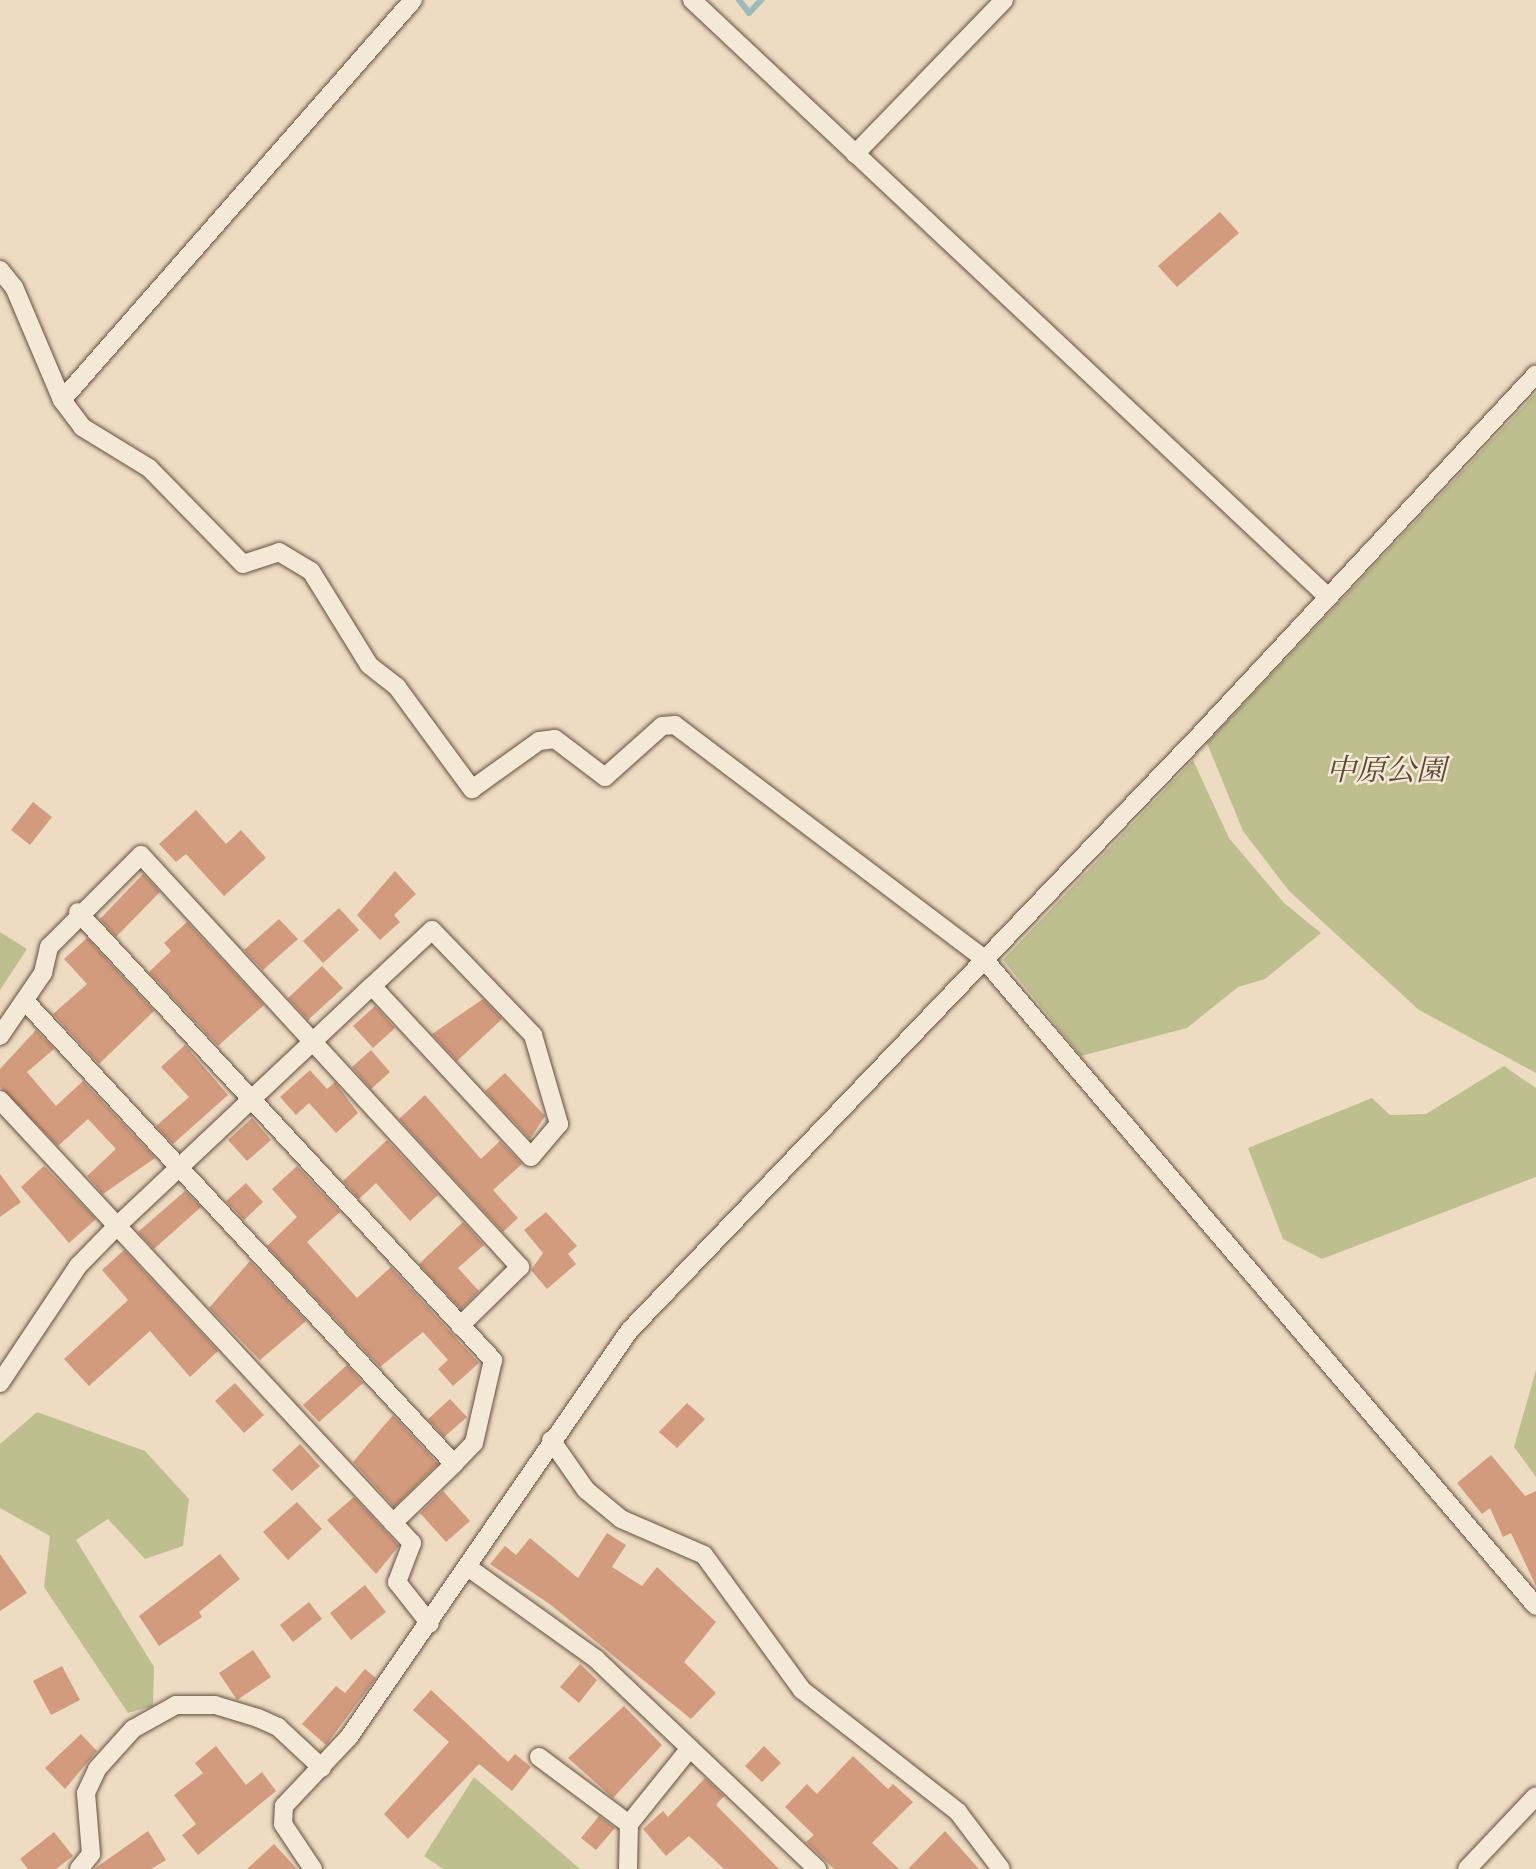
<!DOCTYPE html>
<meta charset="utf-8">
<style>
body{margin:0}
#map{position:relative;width:1536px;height:1869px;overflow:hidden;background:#eedcc2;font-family:"IM FELL DW Pica","Noto Serif JP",serif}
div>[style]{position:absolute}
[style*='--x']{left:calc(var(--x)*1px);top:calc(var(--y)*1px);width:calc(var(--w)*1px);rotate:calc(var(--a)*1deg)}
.green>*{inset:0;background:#bebf8f}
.stream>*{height:6px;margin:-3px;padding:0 3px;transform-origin:3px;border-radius:3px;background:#9cb9bb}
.building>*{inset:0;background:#d39b7d}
.roads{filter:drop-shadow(0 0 2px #654f40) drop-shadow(0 0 2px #654f40)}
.street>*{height:18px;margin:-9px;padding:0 9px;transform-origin:9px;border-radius:9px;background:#f4e8d7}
span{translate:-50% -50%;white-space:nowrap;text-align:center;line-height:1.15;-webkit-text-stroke:5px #f4e8d7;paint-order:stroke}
.park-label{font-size:30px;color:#594834;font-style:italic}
</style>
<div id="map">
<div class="green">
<i style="clip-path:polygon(1536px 393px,1536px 1073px,1419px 1010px,1289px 891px,1243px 831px,1207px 743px)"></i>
<i style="clip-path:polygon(1193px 760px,1229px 838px,1284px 903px,1321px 933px,1265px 979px,1238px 987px,1187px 1028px,1081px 1056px,1003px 960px)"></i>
<i style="clip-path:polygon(0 932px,27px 949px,0 990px)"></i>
<i style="clip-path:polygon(1504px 1066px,1536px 1088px,1536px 1177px,1322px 1259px,1283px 1239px,1248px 1148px,1372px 1098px,1390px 1115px,1426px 1114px)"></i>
<i style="clip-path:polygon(1536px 1370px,1536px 1477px,1514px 1447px)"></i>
<i style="clip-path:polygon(37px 1412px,145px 1451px,189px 1499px,183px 1546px,145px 1559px,108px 1519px,76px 1540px,154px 1667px,153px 1706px,128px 1713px,44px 1587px,50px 1536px,0 1508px,0 1444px)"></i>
<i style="clip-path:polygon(474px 1777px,580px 1869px,443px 1869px,424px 1856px)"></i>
</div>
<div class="stream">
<i style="--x:739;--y:0;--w:16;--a:52"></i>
<i style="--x:749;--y:13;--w:18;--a:-47"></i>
</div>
<div class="building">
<i style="clip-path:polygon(1220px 212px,1239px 233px,1177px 287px,1158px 266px)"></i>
<i style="clip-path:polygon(33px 802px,52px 817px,30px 845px,11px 830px)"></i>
<i style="clip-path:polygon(196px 810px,226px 844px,241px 830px,266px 858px,224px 896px,186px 854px,176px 862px,159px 844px)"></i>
<i style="clip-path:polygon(395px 871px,416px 894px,394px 915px,400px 922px,380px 940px,357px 915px)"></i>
<i style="clip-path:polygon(143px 874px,160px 892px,116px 937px,100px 919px)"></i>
<i style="clip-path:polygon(339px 908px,359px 930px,323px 963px,303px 941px)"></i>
<i style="clip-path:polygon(279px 919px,298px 939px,263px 970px,244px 950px)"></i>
<i style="clip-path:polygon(187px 922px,264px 1005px,218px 1046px,149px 972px,171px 951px,164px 943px)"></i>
<i style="clip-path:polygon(87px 938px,154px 1011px,99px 1064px,53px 1014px,87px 984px,64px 959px)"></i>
<i style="clip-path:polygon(322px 966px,343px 988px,308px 1020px,288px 998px)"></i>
<i style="clip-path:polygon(483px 999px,502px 1019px,457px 1061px,432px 1034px)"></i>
<i style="clip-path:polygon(375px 1006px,395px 1028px,373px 1048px,353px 1026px)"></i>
<i style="clip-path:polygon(36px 1030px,54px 1049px,27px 1072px,56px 1106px,83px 1081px,155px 1158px,103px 1194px,87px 1176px,116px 1149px,88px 1119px,58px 1146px,0 1087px,0 1069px)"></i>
<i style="clip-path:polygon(185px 1045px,228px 1095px,173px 1144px,156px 1126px,189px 1097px,161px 1067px)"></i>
<i style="clip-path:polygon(371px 1050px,390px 1072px,371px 1089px,352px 1067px)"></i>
<i style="clip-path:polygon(310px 1070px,327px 1089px,335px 1082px,358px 1113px,336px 1133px,309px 1103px,296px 1115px,280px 1097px)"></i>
<i style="clip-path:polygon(505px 1073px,545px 1116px,530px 1139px,485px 1091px)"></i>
<i style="clip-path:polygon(425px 1095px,481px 1159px,500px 1141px,522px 1164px,493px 1190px,518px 1218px,503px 1232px,399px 1119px)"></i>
<i style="clip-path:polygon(252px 1118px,271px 1140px,247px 1161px,228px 1140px)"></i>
<i style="clip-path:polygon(387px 1140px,438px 1195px,410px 1221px,376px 1183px,359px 1199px,343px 1181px)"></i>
<i style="clip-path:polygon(44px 1166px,96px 1219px,69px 1243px,21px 1187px)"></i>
<i style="clip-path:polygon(297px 1166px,340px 1212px,307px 1242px,357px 1298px,391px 1267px,479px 1363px,453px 1386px,438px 1369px,448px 1360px,423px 1332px,380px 1367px,267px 1246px,297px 1217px,272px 1189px)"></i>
<i style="clip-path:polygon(0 1174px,21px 1202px,0 1217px)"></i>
<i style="clip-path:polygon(246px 1183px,263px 1202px,244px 1220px,226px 1201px)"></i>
<i style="clip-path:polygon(185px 1191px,201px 1207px,154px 1249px,138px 1232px)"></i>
<i style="clip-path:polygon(546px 1212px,577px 1246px,568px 1254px,576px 1264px,547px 1289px,531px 1270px,543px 1253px,524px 1230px)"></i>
<i style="clip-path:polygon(463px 1222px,484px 1245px,458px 1268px,479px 1291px,461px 1309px,419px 1264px)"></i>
<i style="clip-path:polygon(124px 1250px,218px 1351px,190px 1377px,150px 1331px,89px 1386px,64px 1359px,128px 1300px,102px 1270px)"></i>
<i style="clip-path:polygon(250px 1261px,306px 1321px,260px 1360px,209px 1308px)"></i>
<i style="clip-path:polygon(347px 1365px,363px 1383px,319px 1422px,303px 1405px)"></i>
<i style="clip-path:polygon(235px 1383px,264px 1415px,244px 1433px,215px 1401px)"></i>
<i style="clip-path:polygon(450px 1399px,467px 1417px,444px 1437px,428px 1419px)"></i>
<i style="clip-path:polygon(687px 1403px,705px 1419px,677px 1448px,659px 1432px)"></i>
<i style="clip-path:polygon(393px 1415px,438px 1464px,394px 1507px,353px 1462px)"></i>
<i style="clip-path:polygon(300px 1444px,320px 1466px,292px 1491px,272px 1470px)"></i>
<i style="clip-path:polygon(1491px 1455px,1525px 1496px,1536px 1491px,1536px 1586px,1511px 1533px,1503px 1537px,1490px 1508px,1482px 1514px,1457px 1483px)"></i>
<i style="clip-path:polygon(443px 1491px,470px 1521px,446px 1542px,420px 1513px)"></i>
<i style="clip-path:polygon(354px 1497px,399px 1546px,376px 1574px,327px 1520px)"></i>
<i style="clip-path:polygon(297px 1502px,322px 1529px,288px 1560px,263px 1532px)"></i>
<i style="clip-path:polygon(607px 1533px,626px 1545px,612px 1567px,642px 1586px,657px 1567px,716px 1622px,684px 1662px,716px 1693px,691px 1719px,551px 1605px,490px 1564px,505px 1546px,516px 1555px,530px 1538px,578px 1578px)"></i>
<i style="clip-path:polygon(0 1554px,27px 1593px,0 1611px)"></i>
<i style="clip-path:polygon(220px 1554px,240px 1579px,199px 1612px,202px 1617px,159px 1646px,139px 1616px)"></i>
<i style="clip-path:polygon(365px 1585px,386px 1612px,351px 1640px,330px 1613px)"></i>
<i style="clip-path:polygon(309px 1602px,322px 1619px,293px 1642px,280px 1625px)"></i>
<i style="clip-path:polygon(253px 1650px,271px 1677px,237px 1700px,219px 1673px)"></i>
<i style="clip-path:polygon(580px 1664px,597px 1680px,579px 1703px,560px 1687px)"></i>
<i style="clip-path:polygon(62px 1666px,80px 1700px,51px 1715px,33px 1681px)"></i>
<i style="clip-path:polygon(365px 1669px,376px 1678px,326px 1745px,302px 1724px,336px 1686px,345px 1693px)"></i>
<i style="clip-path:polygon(431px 1690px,508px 1762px,515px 1754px,531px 1767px,512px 1791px,479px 1764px,408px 1839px,384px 1814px,449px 1742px,413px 1710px)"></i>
<i style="clip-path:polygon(624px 1706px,662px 1745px,613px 1798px,568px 1758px)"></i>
<i style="clip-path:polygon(81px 1734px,97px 1751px,65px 1789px,45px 1768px)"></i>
<i style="clip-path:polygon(216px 1746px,246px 1785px,262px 1772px,276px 1791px,198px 1855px,182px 1835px,196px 1824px,174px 1795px,203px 1773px,195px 1763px)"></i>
<i style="clip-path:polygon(764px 1746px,781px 1763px,762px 1782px,745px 1766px)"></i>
<i style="clip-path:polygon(853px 1756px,888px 1789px,893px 1784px,913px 1802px,872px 1843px,899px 1869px,834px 1869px,806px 1842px,814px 1835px,785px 1807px,807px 1784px,817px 1794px)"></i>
<i style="clip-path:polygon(705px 1778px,724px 1796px,716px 1805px,779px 1869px,724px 1869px,689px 1836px,666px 1856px,643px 1829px,663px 1811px,668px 1817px)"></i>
<i style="clip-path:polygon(599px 1816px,615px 1828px,596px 1850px,581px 1838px)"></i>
<i style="clip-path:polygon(148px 1831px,166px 1860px,151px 1869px,94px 1869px)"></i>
<i style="clip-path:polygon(945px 1831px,979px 1869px,908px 1869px)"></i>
<i style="clip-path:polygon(54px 1832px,73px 1856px,56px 1869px,28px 1869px,20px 1859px)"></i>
<i style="clip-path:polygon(274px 1844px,297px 1869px,247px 1869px)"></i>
</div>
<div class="roads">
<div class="street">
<i style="--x:692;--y:0;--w:871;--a:43.19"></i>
<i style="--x:855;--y:154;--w:214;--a:-45.9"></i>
<i style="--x:0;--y:270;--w:22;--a:51"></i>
<i style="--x:14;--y:287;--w:123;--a:67"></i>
<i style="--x:62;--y:400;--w:34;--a:53"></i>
<i style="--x:82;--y:427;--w:79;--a:31.5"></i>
<i style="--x:149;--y:468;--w:134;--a:45.6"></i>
<i style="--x:243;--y:564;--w:38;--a:-18"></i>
<i style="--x:279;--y:552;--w:37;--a:31"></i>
<i style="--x:311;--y:571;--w:110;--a:58.3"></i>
<i style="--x:369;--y:665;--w:36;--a:38"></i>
<i style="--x:397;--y:687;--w:127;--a:53.7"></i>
<i style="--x:472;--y:789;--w:82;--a:-35.6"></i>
<i style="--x:539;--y:741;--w:16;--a:-7"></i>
<i style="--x:555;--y:739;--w:63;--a:37.2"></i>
<i style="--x:605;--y:777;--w:76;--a:-41.8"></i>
<i style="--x:662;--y:726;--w:13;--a:-4"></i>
<i style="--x:675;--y:725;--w:385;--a:37.1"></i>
<i style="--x:982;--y:957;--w:853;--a:49.52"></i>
<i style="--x:62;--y:400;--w:532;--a:-48.73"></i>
<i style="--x:78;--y:912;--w:611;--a:47.19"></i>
<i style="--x:493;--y:1360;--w:85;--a:102.9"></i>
<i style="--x:474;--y:1443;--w:29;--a:134"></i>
<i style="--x:25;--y:1001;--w:631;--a:47.18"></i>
<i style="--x:454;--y:1464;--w:85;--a:136"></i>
<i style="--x:0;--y:1036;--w:76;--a:-55.7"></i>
<i style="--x:43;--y:973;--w:27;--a:-77"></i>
<i style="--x:49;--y:947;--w:130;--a:-45"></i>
<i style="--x:141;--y:855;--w:560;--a:47.39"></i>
<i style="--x:520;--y:1267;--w:84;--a:135.5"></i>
<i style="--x:0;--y:1100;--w:605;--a:47.08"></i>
<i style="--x:412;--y:1543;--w:42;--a:111"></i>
<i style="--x:397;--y:1582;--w:53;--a:51.8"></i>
<i style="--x:0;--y:1383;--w:141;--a:-56.3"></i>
<i style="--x:78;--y:1266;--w:56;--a:-45.7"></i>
<i style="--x:117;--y:1226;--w:350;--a:-43.3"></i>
<i style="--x:372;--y:986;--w:82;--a:-43"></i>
<i style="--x:432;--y:930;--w:146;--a:46.1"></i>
<i style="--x:533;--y:1035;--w:93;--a:73.7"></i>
<i style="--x:559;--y:1124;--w:43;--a:130.3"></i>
<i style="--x:531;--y:1157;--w:233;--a:-132.9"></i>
<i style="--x:551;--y:1440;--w:61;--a:55"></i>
<i style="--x:586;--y:1490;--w:45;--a:39.6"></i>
<i style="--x:621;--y:1519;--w:90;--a:23.4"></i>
<i style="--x:704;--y:1555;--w:167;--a:54"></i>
<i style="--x:802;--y:1690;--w:198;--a:38"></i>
<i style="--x:958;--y:1812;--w:71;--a:53"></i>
<i style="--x:469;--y:1568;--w:156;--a:35.6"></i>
<i style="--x:596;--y:1659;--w:305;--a:43.5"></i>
<i style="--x:539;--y:1757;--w:112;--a:36.7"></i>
<i style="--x:79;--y:1869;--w:19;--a:-51"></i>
<i style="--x:91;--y:1854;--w:61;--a:-94.7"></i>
<i style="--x:86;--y:1793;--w:26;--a:-65"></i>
<i style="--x:97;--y:1769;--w:54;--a:-48"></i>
<i style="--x:133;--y:1729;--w:49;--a:-29.2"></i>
<i style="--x:176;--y:1705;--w:39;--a:0"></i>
<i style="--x:215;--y:1705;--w:45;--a:16.8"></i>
<i style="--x:258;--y:1718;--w:22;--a:24"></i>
<i style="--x:278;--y:1727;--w:60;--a:43"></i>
<i style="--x:313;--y:1869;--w:54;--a:-123.7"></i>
<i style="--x:283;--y:1824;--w:18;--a:-87"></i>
<i style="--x:284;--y:1806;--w:95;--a:-46.7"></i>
<i style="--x:349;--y:1737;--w:495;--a:-55.4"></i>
<i style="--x:630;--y:1330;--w:820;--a:-46.24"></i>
<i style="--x:1197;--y:738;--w:497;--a:-47"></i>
<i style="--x:628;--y:1869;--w:45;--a:-88.7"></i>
<i style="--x:629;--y:1824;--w:97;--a:-51.2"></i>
<i style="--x:1467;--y:1869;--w:100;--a:-46.6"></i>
</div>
</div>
<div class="park-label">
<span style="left:1386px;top:772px">中原公園</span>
</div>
</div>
